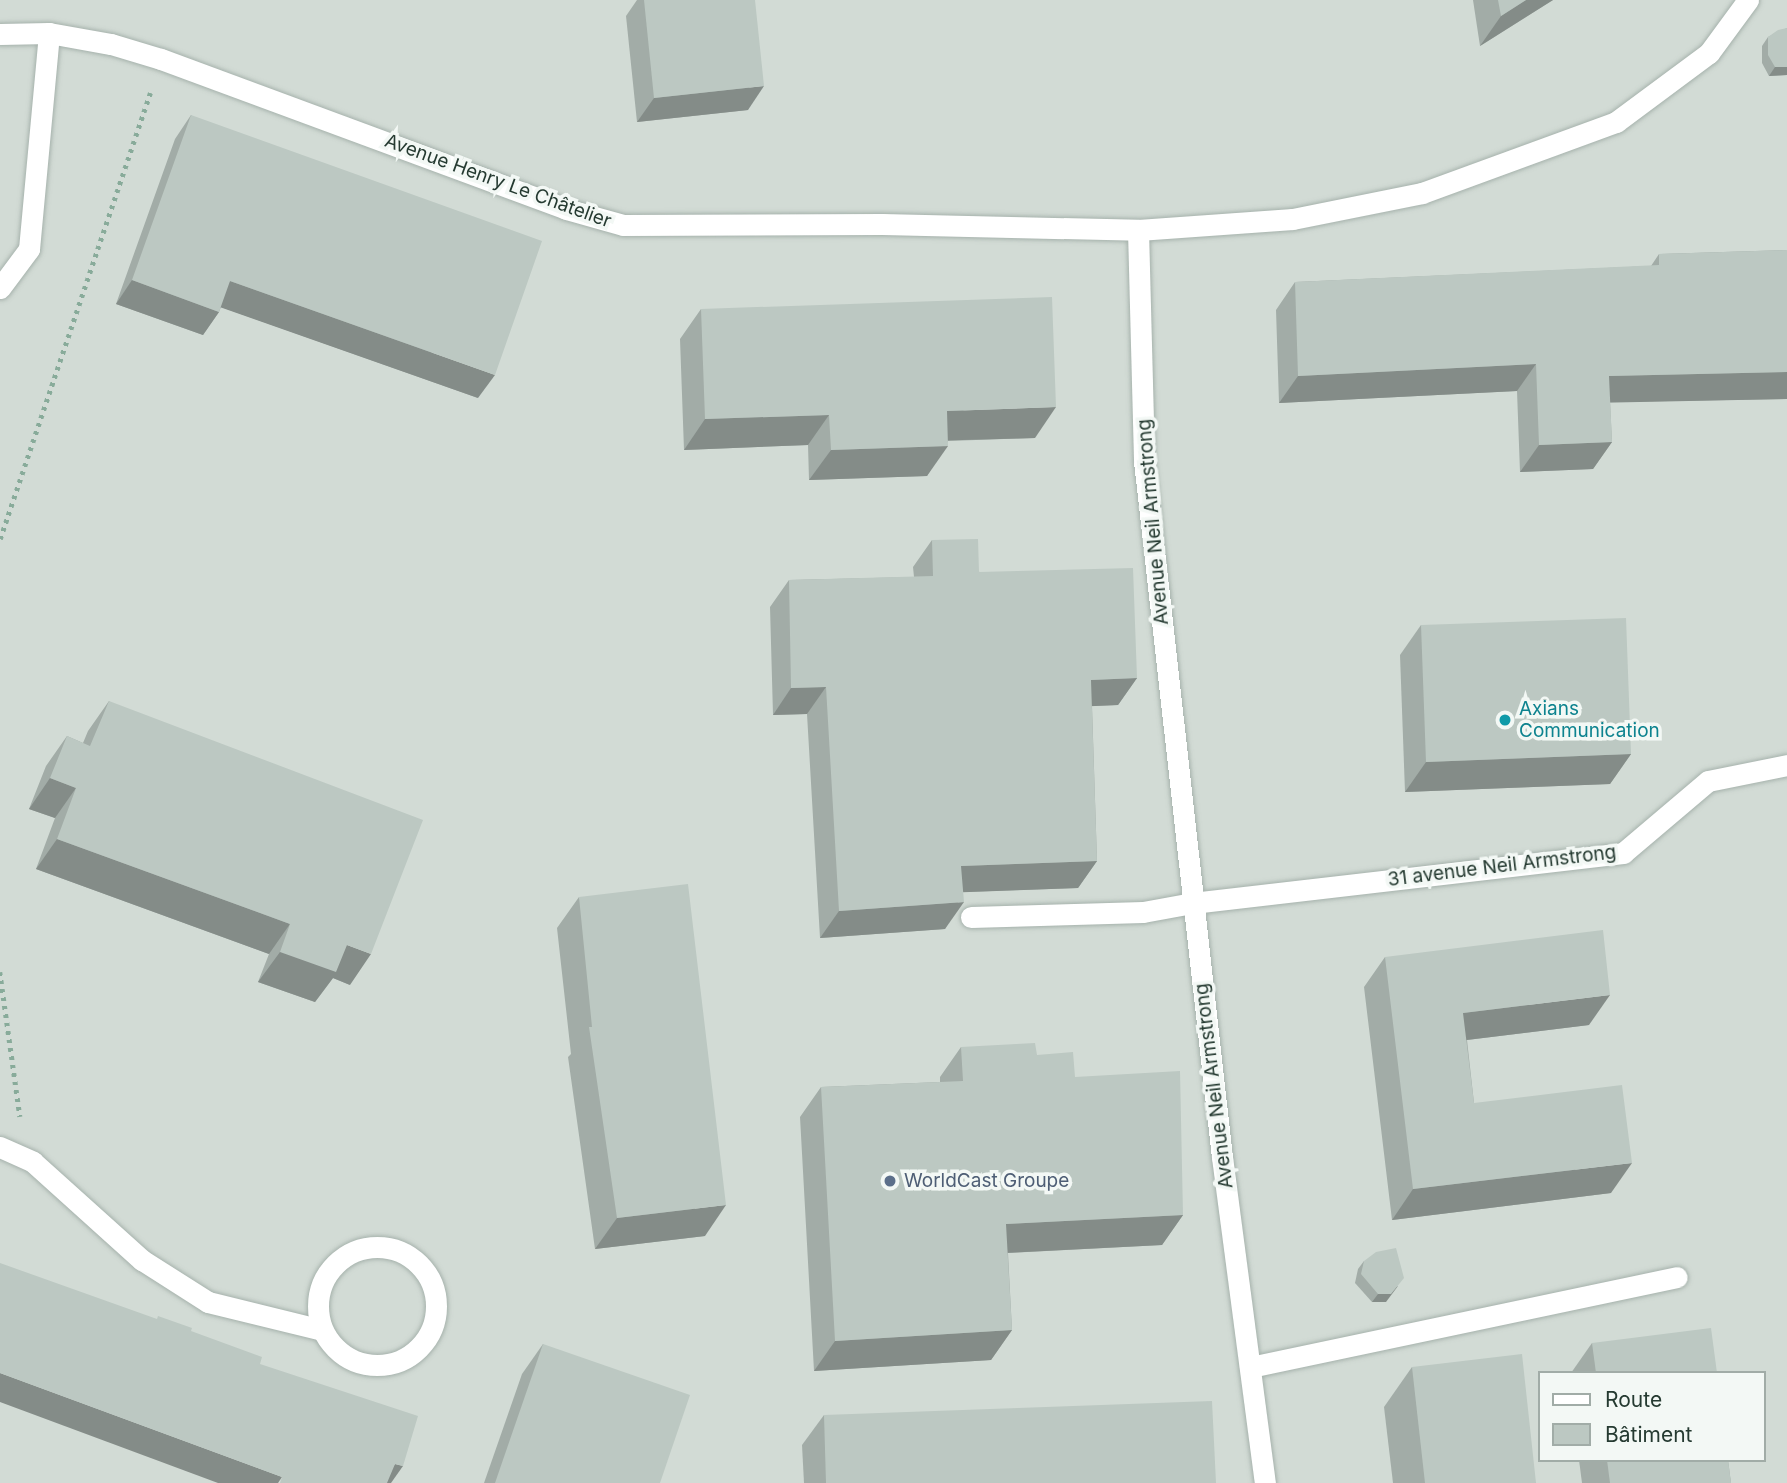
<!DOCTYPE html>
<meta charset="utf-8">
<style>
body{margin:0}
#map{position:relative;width:1787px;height:1483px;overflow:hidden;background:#e3ebe6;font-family:Inter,sans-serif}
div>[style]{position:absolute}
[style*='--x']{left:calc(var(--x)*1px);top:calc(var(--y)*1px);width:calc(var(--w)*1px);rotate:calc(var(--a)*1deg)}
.built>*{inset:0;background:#d2dbd5}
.path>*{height:4.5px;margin-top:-2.25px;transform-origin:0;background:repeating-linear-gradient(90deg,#88ab9a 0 3.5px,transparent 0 8.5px)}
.roads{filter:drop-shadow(0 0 2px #a6b2ac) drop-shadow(0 0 2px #a6b2ac)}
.minor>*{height:21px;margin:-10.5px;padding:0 10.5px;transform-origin:10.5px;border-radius:10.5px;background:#fff}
.minor>.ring{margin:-10.5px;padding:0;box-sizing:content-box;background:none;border:21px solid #fff;border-radius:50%}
.wall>*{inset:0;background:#a2aca7}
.shaded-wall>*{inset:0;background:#848c88}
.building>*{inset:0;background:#bcc8c2}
.dots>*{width:19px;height:19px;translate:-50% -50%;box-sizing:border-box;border:4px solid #f3f8f5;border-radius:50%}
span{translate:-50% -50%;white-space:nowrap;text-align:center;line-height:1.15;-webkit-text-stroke:7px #f3f8f5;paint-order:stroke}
.street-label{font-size:19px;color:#253a31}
.culture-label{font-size:19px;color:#0d838f}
.left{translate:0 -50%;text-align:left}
.service-label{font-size:19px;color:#4e5e75}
.legend{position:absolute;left:1538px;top:1371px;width:228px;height:91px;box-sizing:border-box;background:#f3f8f5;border:2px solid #a1aca7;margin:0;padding:9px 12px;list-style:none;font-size:21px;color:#253a31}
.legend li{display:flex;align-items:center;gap:14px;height:35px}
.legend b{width:35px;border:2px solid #a1aca7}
</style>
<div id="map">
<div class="built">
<i style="clip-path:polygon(evenodd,0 0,1787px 0,1787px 1483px,0 1483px,0 0,1540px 1373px,1764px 1373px,1764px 1460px,1540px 1460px,1540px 1373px)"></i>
</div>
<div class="path">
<i style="--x:0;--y:539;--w:471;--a:-71.4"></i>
<i style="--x:0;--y:972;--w:146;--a:82.1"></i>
</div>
<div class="roads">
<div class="minor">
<i style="--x:0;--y:34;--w:49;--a:-1.2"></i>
<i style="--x:49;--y:33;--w:63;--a:10.1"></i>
<i style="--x:111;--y:44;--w:52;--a:16.7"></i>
<i style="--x:161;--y:59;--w:432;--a:20.3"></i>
<i style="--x:566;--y:209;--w:59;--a:15.7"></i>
<i style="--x:623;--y:225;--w:259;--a:-0.2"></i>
<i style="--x:882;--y:224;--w:256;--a:1.3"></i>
<i style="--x:1138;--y:230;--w:155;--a:-4.1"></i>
<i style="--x:1293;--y:219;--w:132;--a:-11.4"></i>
<i style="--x:1422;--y:193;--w:207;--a:-20.1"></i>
<i style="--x:1616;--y:122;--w:116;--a:-36.6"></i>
<i style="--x:1709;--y:53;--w:66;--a:-53.7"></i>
<i style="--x:1138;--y:230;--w:231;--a:88.5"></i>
<i style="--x:1144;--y:461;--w:700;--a:83.61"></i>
<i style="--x:1222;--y:1157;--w:329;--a:82.5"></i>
<i style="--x:0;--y:288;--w:49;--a:-53.4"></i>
<i style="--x:29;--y:249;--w:217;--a:-84.7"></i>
<i style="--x:971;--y:917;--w:172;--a:-1.7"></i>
<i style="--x:1143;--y:912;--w:50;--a:-10.4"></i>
<i style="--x:1192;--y:903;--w:434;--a:-6.6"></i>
<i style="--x:1623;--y:853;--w:111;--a:-40.3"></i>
<i style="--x:1708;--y:781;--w:81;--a:-11.4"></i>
<i style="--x:0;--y:1147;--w:36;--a:24"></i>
<i style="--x:33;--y:1162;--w:147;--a:42"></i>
<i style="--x:142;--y:1260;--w:78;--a:32.5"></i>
<i style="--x:208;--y:1302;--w:117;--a:13.8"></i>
<i class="ring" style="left:318px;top:1247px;width:97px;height:97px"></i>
<i style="--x:1250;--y:1367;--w:436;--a:-11.9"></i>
</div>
</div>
<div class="wall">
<i style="clip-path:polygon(637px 0,755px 0,748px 110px,637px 122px,626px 16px)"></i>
<i style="clip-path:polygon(1473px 0,1553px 0,1480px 46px)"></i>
<i style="clip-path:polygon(1787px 28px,1787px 75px,1769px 76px,1762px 63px,1762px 46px,1768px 37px)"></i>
<i style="clip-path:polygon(191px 115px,478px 398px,221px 307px,219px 312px,203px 335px,116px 304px,175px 139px)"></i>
<i style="clip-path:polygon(1787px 250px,1787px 399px,1610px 402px,1612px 442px,1593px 469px,1520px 472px,1517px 391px,1279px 403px,1276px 310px,1295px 282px,1651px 266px,1659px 254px)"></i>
<i style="clip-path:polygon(701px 309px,1035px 438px,948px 441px,927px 476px,809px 480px,808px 445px,684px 450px,680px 339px)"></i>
<i style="clip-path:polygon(932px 540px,1137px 678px,1118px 705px,1092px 706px,1097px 861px,1078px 888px,963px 892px,945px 929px,820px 938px,807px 714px,773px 715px,770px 607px,789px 580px,914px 577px,913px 567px)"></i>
<i style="clip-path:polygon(1421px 625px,1631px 754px,1610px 784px,1405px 792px,1400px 655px)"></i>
<i style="clip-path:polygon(109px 701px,350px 985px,333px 978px,315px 1002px,258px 982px,269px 954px,36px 869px,55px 818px,29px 809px,46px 766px,67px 736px,83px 743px,88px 731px)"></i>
<i style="clip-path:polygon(579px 897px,705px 1236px,595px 1249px,568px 1057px,571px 1054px,557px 928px)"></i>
<i style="clip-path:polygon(1385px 957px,1589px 1025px,1467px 1040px,1474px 1103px,1611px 1193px,1392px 1220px,1364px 987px)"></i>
<i style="clip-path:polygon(961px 1047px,1037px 1055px,1075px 1077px,1183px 1215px,1162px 1245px,1008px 1253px,1012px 1330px,991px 1360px,814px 1371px,800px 1117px,821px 1087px,940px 1082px,940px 1077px)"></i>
<i style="clip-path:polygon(1364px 1261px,1386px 1302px,1372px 1302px,1355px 1283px,1358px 1269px)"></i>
<i style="clip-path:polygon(1592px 1343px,1717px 1373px,1571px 1373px)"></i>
<i style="clip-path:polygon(543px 1344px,660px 1483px,484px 1483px,522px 1374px)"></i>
<i style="clip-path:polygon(1412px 1367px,1536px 1483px,1393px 1483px,1384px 1407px)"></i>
<i style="clip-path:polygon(824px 1415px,1216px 1483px,804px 1483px,802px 1445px)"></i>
<i style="clip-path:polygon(1579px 1460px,1728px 1460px,1731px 1483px,1582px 1483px)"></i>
</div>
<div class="shaded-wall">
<i style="clip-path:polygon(1526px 0,1553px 0,1480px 46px,1501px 16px)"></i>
<i style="clip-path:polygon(1775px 67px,1787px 67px,1787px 75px,1769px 76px)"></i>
<i style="clip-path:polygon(764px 86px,748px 110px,637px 122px,654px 98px)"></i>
<i style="clip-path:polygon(132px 280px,219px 312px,203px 335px,116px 304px)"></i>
<i style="clip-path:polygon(230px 281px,495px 375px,478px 398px,214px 305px)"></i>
<i style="clip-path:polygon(1536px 364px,1517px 391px,1279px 403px,1298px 376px)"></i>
<i style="clip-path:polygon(1787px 372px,1787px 399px,1590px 403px,1609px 376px)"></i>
<i style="clip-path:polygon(1056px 407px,1035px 438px,925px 441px,947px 411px)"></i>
<i style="clip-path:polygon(829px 415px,808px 445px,684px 450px,705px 419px)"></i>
<i style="clip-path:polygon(1612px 442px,1593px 469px,1520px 472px,1539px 445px)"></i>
<i style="clip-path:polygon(948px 446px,927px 476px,809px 480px,831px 450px)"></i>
<i style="clip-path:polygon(1137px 678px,1118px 705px,1072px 707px,1091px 680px)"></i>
<i style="clip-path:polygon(826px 687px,807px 714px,773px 715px,791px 688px)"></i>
<i style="clip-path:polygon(1631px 754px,1610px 784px,1405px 792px,1426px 762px)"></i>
<i style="clip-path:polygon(50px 778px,76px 788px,55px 818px,29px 809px)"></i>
<i style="clip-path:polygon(57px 839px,290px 924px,269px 954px,36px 869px)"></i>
<i style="clip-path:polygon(1097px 861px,1078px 888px,942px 893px,961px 866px)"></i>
<i style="clip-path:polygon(964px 902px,945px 929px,820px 938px,839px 911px)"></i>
<i style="clip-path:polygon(347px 945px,371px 954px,350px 985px,333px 978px,315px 1002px,258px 982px,280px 952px)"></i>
<i style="clip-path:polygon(1610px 995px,1589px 1025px,1442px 1043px,1463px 1013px)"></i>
<i style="clip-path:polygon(1632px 1163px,1611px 1193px,1392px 1220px,1413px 1189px)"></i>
<i style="clip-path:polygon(726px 1205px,705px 1236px,595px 1249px,617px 1218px)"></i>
<i style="clip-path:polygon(1183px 1215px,1162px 1245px,985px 1254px,1006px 1224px)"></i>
<i style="clip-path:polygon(1398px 1286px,1386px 1302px,1372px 1302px,1378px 1294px)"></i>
<i style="clip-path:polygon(1012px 1330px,991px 1360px,814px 1371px,835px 1341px)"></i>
<i style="clip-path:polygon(0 1373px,282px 1477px,278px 1483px,218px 1483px,0 1402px)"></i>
<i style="clip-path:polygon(395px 1464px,403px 1466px,391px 1483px,381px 1483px)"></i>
</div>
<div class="building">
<i style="clip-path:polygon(644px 0,755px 0,764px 86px,654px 98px)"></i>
<i style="clip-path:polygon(1498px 0,1526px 0,1501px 16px)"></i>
<i style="clip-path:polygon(1787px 28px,1787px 67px,1775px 67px,1768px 55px,1768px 37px,1778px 30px)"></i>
<i style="clip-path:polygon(191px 115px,542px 241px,495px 375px,230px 281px,219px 312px,132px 280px)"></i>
<i style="clip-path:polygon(1787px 250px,1787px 372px,1609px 376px,1612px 442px,1539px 445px,1536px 364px,1298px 376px,1295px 282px,1659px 265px,1659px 254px)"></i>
<i style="clip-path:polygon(1052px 297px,1056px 407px,947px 411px,948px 446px,831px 450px,829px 415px,705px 419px,701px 309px)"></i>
<i style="clip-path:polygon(978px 539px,979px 572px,1133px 568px,1137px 678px,1091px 680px,1097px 861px,961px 866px,964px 902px,839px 911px,826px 687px,791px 688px,789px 580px,933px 576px,932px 540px)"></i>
<i style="clip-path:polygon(1626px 618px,1631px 754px,1426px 762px,1421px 625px)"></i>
<i style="clip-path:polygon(109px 701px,423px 820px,371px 954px,347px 945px,336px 972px,280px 952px,290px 924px,57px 839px,76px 788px,50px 778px,67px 736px,90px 746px)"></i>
<i style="clip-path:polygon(688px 884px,726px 1205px,617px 1218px,589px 1027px,592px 1027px,579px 897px)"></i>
<i style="clip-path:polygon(1603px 930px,1610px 995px,1463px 1013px,1474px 1103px,1622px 1085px,1632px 1163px,1413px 1189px,1385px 957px)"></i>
<i style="clip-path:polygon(1035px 1043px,1037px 1055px,1073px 1052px,1075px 1077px,1180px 1071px,1183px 1215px,1006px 1224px,1012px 1330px,835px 1341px,821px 1087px,963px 1081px,961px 1047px)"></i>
<i style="clip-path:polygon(1396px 1248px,1404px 1278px,1391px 1294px,1378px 1294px,1361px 1274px,1364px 1261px,1376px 1252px)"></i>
<i style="clip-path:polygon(0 1263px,157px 1319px,158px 1316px,192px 1328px,191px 1331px,262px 1357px,260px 1364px,418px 1416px,403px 1466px,395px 1464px,387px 1483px,280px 1483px,282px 1477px,0 1373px)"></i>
<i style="clip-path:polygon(1711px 1328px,1717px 1373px,1596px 1373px,1592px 1343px)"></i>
<i style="clip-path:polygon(543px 1344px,690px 1395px,660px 1483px,495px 1483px)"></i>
<i style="clip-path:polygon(1522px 1354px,1536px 1483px,1425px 1483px,1412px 1367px)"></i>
<i style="clip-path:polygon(1212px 1401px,1216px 1483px,826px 1483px,824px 1415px)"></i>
<i style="clip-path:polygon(1607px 1460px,1728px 1460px,1731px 1483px,1610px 1483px)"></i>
</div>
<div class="dots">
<i style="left:1505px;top:720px;background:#0f9aa8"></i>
<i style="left:890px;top:1181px;background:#5c6f8a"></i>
</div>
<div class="street-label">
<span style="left:498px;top:181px;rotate:20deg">Avenue Henry Le Châtelier</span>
<span style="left:1153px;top:522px;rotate:-95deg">Avenue Neil Armstrong</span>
<span style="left:1502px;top:866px;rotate:-7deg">31 avenue Neil Armstrong</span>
<span style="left:1214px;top:1086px;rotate:-97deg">Avenue Neil Armstrong</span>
</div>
<div class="culture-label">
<span class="left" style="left:1519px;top:720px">Axians<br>Communication</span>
</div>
<div class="service-label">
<span class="left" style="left:904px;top:1181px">WorldCast Groupe</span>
</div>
<ul class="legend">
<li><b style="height:9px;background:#fff"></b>Route</li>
<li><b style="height:19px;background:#bcc8c2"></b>Bâtiment</li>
</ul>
</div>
